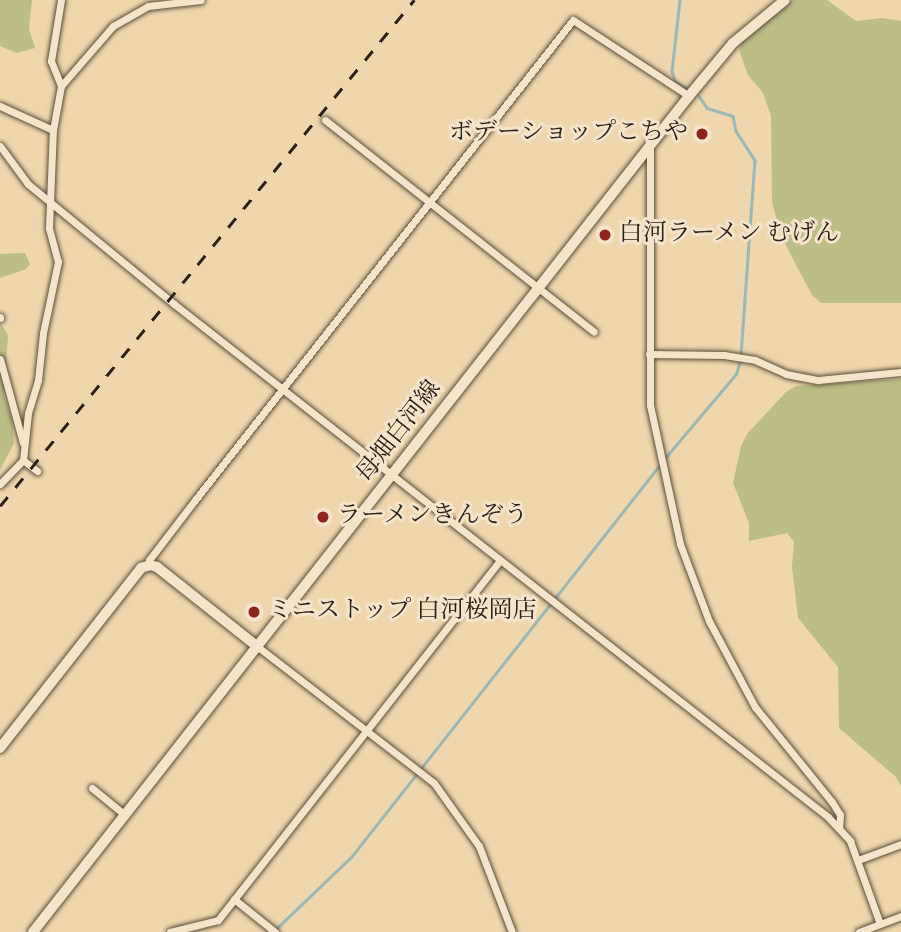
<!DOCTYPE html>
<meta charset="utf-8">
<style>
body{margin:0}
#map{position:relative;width:901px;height:932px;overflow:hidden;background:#efd6ac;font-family:"Sorts Mill Goudy","Noto Serif JP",serif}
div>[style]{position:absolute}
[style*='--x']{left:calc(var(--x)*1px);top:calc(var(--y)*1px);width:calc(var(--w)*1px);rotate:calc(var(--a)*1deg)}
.green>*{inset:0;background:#bcbd87}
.stream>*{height:2.5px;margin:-1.25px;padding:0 1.25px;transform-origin:1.25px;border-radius:1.25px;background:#9db7b4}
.roads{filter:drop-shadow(0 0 2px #5b4e3b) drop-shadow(0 0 2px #5b4e3b)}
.street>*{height:7px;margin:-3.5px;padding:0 3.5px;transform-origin:3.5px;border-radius:3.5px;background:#f5e4c9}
.secondary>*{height:10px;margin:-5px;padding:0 5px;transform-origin:5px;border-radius:5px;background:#f5e4c9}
.rail>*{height:2.5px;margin-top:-1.25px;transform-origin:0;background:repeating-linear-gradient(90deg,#2a2015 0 12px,transparent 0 24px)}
.dots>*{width:19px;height:19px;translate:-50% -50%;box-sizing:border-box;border:4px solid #f5e4c9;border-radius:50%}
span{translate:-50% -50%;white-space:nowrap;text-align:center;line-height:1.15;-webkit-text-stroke:6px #f5e4c9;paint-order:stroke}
.poi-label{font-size:24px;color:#2a2015}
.right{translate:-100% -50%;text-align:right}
.left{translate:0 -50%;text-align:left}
.street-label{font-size:24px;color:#2a2015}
</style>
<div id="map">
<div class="green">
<i style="clip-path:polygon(0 0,32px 0,29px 29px,35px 48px,17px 53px,0 46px)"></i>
<i style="clip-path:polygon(793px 0,827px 0,856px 21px,882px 18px,901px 21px,901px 303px,821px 303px,812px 295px,782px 238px,772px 202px,771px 116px,763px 93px,748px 75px,739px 50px,742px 38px,751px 29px)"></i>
<i style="clip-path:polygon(25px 253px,30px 264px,26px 269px,0 278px,0 254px)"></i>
<i style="clip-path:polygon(0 322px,8px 335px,4px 396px,12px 419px,14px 443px,0 470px)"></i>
<i style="clip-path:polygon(901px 379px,901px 786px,896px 777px,839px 728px,838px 667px,798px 618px,792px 567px,794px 542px,787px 533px,749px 541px,749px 523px,733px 483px,741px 446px,747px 434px,786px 392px,796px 386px)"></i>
</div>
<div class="stream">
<i style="--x:680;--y:0;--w:71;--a:96.4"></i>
<i style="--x:672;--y:71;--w:10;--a:73"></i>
<i style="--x:675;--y:81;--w:13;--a:32"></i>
<i style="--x:699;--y:96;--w:14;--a:56"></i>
<i style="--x:707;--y:108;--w:27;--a:17"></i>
<i style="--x:733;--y:116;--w:15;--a:79"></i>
<i style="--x:736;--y:131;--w:35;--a:57"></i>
<i style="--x:755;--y:160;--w:194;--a:94.1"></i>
<i style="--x:665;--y:458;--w:110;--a:-49.8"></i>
<i style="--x:736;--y:374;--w:14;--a:-73"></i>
<i style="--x:276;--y:929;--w:105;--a:-43.8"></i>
<i style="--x:352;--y:856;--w:495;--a:-51.8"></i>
</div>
<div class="roads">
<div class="street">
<i style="--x:61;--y:0;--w:62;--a:99.3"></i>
<i style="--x:51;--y:61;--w:27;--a:68"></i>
<i style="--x:0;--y:106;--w:58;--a:24.4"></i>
<i style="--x:325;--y:120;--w:342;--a:38.2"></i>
<i style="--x:0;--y:146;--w:47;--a:53.6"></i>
<i style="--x:28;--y:184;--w:189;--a:39.4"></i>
<i style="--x:174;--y:304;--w:831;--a:38.11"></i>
<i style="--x:828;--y:817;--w:33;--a:47"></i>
<i style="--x:850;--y:841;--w:88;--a:70.1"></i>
<i style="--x:650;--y:148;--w:257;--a:90"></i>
<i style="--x:650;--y:405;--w:142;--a:77.8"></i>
<i style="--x:680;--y:544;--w:82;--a:69.4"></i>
<i style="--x:709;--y:621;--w:98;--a:61.9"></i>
<i style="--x:755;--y:707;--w:122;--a:51"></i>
<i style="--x:832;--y:802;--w:15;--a:58"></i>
<i style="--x:840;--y:815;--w:13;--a:94"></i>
<i style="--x:0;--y:317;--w:1;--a:90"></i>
<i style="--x:649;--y:354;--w:75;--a:0.8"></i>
<i style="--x:724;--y:355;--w:31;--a:9"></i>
<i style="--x:755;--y:360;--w:34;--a:24"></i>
<i style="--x:786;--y:374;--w:33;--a:11"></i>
<i style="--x:818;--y:380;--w:83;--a:-5.5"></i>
<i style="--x:0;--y:359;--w:87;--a:74.7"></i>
<i style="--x:23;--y:460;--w:18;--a:38"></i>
<i style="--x:0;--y:484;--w:33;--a:-46"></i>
<i style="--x:23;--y:460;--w:47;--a:-83.9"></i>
<i style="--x:28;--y:413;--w:34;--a:-73"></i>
<i style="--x:38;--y:380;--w:47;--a:-83.9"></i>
<i style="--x:43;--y:333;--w:73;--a:-78.1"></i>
<i style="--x:58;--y:262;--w:35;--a:-105"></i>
<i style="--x:49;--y:228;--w:98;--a:-87.7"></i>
<i style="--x:53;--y:130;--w:45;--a:-79.7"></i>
<i style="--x:61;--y:86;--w:79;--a:-49.1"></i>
<i style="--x:113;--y:26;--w:40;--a:-29.7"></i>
<i style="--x:148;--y:6;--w:53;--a:-6.5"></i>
<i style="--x:150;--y:565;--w:5;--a:-101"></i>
<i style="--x:149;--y:560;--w:76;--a:-52.5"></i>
<i style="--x:195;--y:500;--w:611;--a:-51.78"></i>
<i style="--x:573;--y:20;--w:139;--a:33.2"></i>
<i style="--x:258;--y:647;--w:222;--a:37.7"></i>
<i style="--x:434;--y:783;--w:77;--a:54.5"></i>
<i style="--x:479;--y:846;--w:92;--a:69"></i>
<i style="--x:92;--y:788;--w:43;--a:39.3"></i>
<i style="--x:858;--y:860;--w:46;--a:-20.4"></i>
<i style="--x:234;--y:899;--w:53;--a:38.8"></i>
<i style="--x:170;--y:932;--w:49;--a:-14"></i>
<i style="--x:218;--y:920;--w:456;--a:-51.9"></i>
<i style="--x:859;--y:932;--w:45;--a:-20.9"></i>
</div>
<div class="secondary">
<i style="--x:0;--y:748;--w:229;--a:-51.9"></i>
<i style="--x:141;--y:568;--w:9;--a:-18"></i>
<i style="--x:150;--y:565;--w:7;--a:16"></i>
<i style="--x:157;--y:567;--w:129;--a:38.4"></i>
<i style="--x:33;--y:932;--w:1063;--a:-51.88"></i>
<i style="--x:689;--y:96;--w:69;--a:-50.3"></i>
<i style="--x:733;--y:43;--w:67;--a:-39.6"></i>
</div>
</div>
<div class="rail">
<i style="--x:0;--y:506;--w:654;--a:-50.71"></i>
</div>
<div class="dots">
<i style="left:702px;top:134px;background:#8f2418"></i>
<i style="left:605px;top:235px;background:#8f2418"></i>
<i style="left:323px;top:517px;background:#8f2418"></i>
<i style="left:254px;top:612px;background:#8f2418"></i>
</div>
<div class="poi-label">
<span class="right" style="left:688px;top:134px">ボデーショップこちや</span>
<span class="left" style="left:619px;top:235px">白河ラーメン むげん</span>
<span class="left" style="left:337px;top:517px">ラーメンきんぞう</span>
<span class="left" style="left:268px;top:612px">ミニストップ 白河桜岡店</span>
</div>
<div class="street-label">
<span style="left:400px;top:432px;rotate:-52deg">母畑白河線</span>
</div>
</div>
